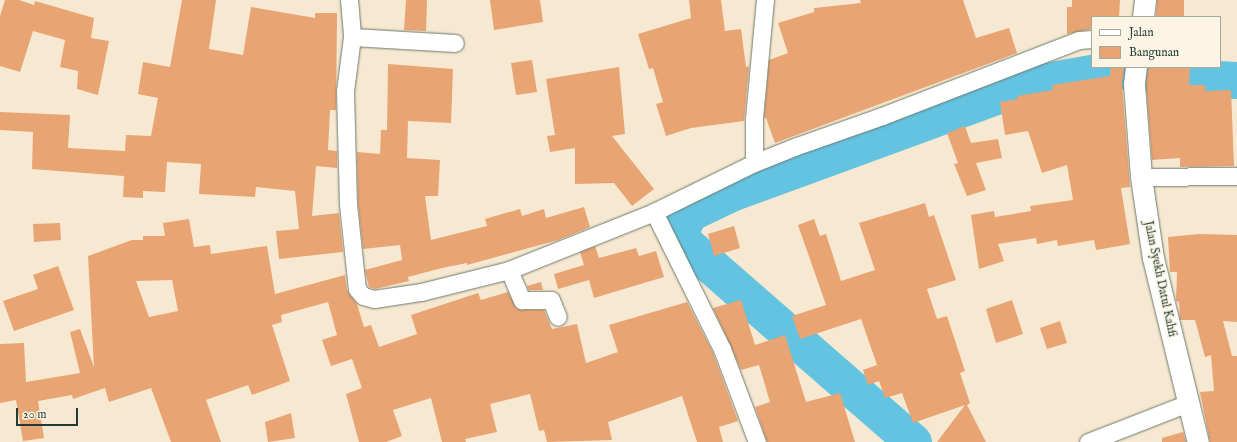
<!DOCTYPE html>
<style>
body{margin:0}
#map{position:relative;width:1237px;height:442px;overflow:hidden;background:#f7e9d1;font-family:"IM FELL English",serif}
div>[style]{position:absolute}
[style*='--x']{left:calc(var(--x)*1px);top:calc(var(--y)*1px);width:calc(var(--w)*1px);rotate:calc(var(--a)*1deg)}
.river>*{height:37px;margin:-18.5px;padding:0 18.5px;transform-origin:18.5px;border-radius:18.5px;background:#63c3e1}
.building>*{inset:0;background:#e8a473}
.roads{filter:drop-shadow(0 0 1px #6b796b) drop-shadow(0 0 1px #6b796b)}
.minor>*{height:17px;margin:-8.5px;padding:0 8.5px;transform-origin:8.5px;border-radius:8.5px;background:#fff}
.tertiary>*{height:21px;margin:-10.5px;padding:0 10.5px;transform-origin:10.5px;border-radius:10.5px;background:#fff}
span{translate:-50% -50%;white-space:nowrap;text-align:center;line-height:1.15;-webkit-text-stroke:3.5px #fcf5e5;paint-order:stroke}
.street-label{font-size:12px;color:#1f3d34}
.legend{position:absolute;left:1091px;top:16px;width:130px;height:52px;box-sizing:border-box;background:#fcf5e5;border:1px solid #a4ab9e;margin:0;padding:5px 7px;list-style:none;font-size:12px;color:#1f3d34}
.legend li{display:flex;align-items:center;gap:8px;height:20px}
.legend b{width:20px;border:1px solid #a4ab9e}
.scale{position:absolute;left:16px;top:408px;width:62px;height:18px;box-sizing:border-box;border:2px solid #1f3d34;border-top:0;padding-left:5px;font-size:12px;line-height:14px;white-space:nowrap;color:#1f3d34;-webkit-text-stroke:3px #fcf5e5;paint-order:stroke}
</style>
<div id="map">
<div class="river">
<i style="--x:913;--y:442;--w:313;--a:-138.9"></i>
<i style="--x:677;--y:236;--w:26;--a:-62"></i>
<i style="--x:689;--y:213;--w:47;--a:-25.5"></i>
<i style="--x:731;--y:193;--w:317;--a:-20.1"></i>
<i style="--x:1029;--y:84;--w:84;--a:-10.2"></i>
<i style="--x:1112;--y:69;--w:67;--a:6.8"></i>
<i style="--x:1179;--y:77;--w:58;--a:3"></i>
</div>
<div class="building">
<i style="clip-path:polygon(5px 0,19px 0,34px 5px,35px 1px,94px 18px,91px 38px,109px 41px,98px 95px,77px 89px,78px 71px,60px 67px,65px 40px,33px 31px,20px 72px,0 66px,0 16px)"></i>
<i style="clip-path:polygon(182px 0,216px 0,209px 49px,243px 55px,251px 7px,315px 18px,315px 13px,337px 13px,336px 110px,330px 110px,328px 150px,337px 151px,337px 168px,316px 166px,312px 216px,339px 213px,343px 252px,279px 259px,276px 231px,299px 229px,295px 191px,256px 187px,255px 197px,199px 194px,201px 164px,167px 162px,165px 192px,143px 191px,143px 198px,123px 197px,124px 176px,32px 169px,33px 132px,0 130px,0 112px,70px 115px,68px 148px,125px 151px,126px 135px,151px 136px,158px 98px,138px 94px,143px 62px,170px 67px)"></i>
<i style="clip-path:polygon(406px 0,427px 0,426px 31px,404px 30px)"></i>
<i style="clip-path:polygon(490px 0,540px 0,543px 22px,494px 30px)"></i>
<i style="clip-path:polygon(689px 0,721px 0,725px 31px,741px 29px,746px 67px,749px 66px,744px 121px,691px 128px,666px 136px,656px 104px,663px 102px,653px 68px,649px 69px,638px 34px,691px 18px)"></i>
<i style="clip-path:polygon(860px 0,963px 0,976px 38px,1009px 28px,1017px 53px,775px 143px,766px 118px,764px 118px,769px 60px,788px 53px,778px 23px,814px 12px,814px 8px,861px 3px)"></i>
<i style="clip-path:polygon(1072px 0,1120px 0,1119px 17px,1092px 17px,1092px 29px,1067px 34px,1067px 7px,1072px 7px)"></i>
<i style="clip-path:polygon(1157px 0,1184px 0,1184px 17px,1156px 17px)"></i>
<i style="clip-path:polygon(532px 60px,537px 92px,516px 95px,511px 63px)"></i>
<i style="clip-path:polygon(388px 64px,453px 69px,451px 123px,408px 121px,407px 158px,440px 160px,438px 196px,425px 196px,431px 240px,487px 226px,485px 219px,520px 209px,522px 216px,544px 209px,546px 218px,584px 207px,590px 227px,558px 240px,467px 265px,467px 263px,442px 268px,408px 277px,409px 281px,375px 289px,369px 287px,365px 270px,402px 260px,400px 245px,363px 249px,358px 203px,357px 152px,380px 154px,381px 130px,387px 130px)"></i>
<i style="clip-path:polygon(619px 67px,625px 134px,612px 136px,654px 189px,632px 206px,614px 183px,575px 184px,575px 148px,550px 152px,547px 136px,555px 135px,546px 79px)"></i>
<i style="clip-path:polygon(1111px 67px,1124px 67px,1122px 85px,1130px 187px,1121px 188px,1130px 244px,1096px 250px,1094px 240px,1058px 246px,1057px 240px,1037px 244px,1036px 238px,998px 244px,1004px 261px,979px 269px,971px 215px,994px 211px,995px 217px,1031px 211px,1030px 206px,1073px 200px,1067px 165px,1042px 173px,1028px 131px,1005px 135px,1000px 102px,1018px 99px,1017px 96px,1053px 90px,1052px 85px,1110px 76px)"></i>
<i style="clip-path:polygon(1148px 67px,1190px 67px,1189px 85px,1205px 85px,1205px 91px,1231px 90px,1234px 166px,1180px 167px,1180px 158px,1152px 160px,1146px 84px)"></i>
<i style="clip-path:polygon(965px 126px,971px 143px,998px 139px,1002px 158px,976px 163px,986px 190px,967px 196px,954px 164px,958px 163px,947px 133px)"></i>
<i style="clip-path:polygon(925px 203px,929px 217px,934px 215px,956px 280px,927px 289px,937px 319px,947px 316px,965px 371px,960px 373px,970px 403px,967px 405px,986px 442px,937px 442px,965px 405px,913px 423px,902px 393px,885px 398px,879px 381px,868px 385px,863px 370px,877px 365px,861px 319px,800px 339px,792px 316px,826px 305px,798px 225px,814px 219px,820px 236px,826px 234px,841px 281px,875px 270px,859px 223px)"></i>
<i style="clip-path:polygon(evenodd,189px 219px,194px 247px,210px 245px,211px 254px,267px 246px,275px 294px,345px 275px,347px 290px,357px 304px,364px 327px,371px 325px,379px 347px,417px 334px,411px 315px,478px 293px,481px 300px,508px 292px,517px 309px,544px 310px,552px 329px,577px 324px,586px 363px,618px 352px,609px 325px,687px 302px,713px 353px,738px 421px,719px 427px,723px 442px,697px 442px,682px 396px,608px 422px,612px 440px,547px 442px,544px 430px,539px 431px,530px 394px,490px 404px,497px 432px,465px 439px,466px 442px,442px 442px,431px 398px,393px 410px,402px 436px,386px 442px,359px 442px,346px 394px,362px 388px,352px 359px,331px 366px,322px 340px,337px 335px,328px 302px,281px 315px,282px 322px,272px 325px,290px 381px,252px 395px,248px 385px,206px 400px,221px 442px,171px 442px,151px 388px,109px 402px,105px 388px,73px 399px,72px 395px,38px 401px,44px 438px,23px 441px,16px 400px,0 403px,0 344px,24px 343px,26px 382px,80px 373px,70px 332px,80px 329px,94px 367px,88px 256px,132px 240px,143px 240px,143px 236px,165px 236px,163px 223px,189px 219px,172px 280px,178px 311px,149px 317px,136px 281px,172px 280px)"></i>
<i style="clip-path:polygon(60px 223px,61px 240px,34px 242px,33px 224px)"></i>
<i style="clip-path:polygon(734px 226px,740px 248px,714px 256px,708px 234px)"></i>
<i style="clip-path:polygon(1199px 234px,1237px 235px,1237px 322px,1223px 321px,1232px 356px,1237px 356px,1237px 442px,1210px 442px,1200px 392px,1214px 391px,1211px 355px,1205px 357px,1195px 320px,1180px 320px,1179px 302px,1176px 301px,1177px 272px,1170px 272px,1168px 237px)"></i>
<i style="clip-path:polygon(595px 246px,599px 258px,636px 248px,639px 256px,656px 251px,664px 277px,594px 298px,589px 280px,558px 289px,554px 274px,584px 265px,580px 252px)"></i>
<i style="clip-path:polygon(58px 266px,74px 310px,14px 331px,3px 301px,38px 289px,33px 275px)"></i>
<i style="clip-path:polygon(541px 282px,543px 290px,529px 290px,527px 286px)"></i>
<i style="clip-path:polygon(741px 300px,755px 345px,785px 335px,806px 402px,840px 393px,855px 442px,767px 442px,755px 407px,770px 402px,759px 365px,741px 370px,713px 308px)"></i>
<i style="clip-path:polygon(1012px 300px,1023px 334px,996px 343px,986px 309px)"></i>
<i style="clip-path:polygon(1060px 321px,1067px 343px,1047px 349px,1040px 328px)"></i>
<i style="clip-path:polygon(291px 413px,295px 438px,268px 442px,265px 422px)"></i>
<i style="clip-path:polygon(1183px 432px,1186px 442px,1162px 442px,1162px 438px)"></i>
</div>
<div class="roads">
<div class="minor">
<i style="--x:349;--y:0;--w:37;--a:85"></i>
<i style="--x:352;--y:37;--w:54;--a:97.4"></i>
<i style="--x:345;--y:91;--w:113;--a:88.5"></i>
<i style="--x:348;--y:204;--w:85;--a:84"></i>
<i style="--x:357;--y:289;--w:9;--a:49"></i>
<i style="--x:363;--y:296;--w:11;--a:15"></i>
<i style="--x:374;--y:299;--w:48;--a:-8.5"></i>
<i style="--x:421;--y:292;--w:91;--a:-14"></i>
<i style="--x:509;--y:270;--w:156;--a:-21.8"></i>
<i style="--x:654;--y:212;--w:111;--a:-26.1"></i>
<i style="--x:754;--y:163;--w:43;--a:-21.8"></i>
<i style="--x:794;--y:147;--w:93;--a:-19.4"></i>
<i style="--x:882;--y:116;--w:211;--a:-21.1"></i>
<i style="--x:1079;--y:40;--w:13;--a:-4"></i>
<i style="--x:352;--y:37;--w:103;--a:3.3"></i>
<i style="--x:754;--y:163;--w:45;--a:-90"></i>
<i style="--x:754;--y:118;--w:119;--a:-84.7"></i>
<i style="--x:1141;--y:177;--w:96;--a:-0.6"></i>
<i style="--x:654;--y:212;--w:153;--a:63.6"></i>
<i style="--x:722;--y:349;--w:99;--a:69.4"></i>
<i style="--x:509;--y:270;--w:33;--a:67"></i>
<i style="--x:522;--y:300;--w:29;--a:0"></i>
<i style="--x:551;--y:300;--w:18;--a:68"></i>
<i style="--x:1088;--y:442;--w:107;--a:-21.3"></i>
</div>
<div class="tertiary">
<i style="--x:1143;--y:17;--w:17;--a:-83"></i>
<i style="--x:1136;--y:67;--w:17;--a:97"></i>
<i style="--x:1134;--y:84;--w:93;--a:85.7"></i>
<i style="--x:1141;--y:177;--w:82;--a:81.6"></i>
<i style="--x:1153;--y:258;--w:189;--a:76.3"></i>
</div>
</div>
<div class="street-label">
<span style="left:1160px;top:279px;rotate:78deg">Jalan Syekh Datul Kahfi</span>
</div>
<ul class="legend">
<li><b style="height:5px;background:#fff"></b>Jalan</li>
<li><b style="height:11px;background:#e8a473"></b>Bangunan</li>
</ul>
<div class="scale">20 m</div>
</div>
